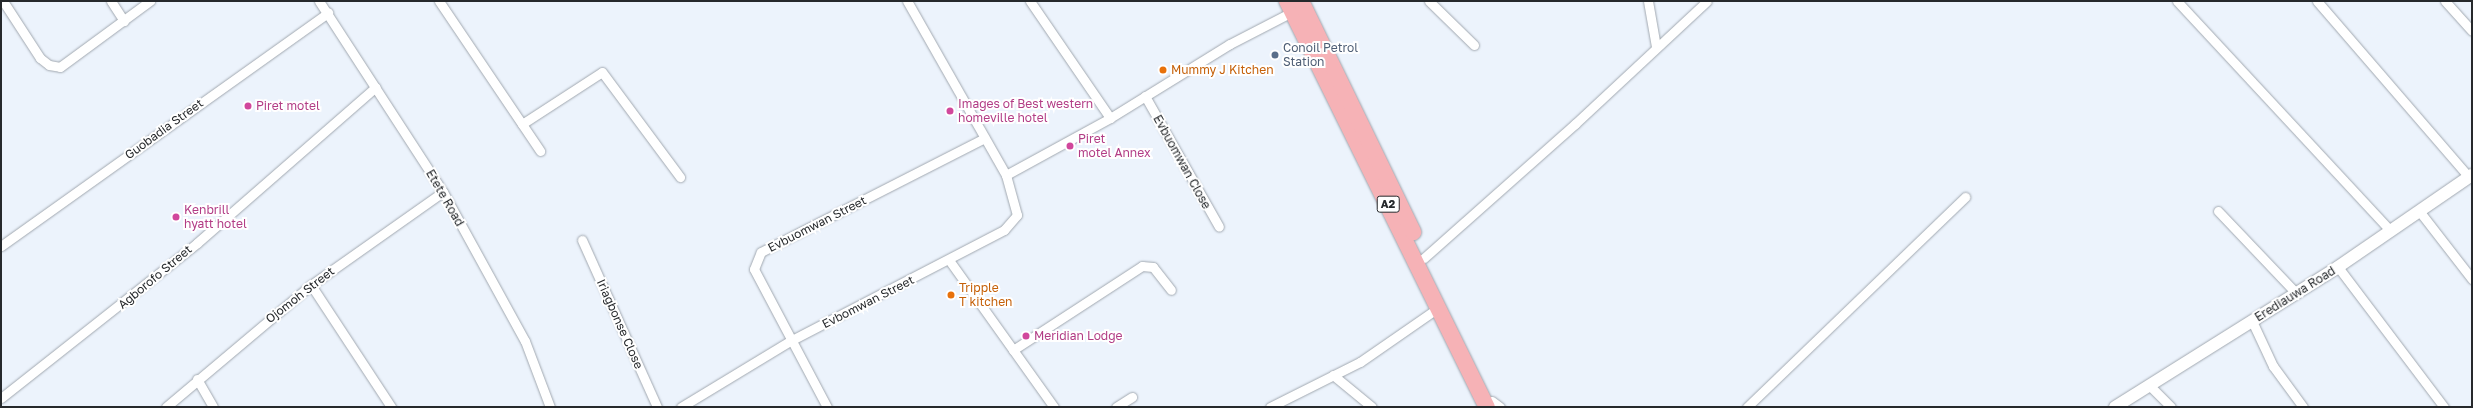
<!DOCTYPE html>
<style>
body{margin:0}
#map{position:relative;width:2473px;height:408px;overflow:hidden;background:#ecf3fc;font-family:"Golos Text",sans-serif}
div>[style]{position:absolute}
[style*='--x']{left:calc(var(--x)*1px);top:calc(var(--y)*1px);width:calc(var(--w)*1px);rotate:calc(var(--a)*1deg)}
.roads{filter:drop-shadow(0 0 1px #a1a8b0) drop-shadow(0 0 1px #a1a8b0)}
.minor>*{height:9px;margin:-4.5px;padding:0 4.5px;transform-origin:4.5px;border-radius:4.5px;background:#fff}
.tertiary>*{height:12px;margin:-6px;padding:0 6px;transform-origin:6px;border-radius:6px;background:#fff}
.trunk>*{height:16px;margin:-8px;padding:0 8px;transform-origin:8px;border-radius:8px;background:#f6b2b6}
.dots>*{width:11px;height:11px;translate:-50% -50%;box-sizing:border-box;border:2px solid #fff;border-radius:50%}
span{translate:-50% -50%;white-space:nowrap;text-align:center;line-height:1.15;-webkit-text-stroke:4px #fff;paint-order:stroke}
.shield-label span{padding:1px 3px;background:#fff;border:1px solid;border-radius:3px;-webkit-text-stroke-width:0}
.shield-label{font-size:11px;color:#26292c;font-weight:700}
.service-label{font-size:12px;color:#4e5e75}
.left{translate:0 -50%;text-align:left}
.food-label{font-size:12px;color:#c56008}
.hotel-label{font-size:12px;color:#b23c85}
.street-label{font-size:12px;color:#26292c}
.frame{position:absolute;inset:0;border:2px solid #26292c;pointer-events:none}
</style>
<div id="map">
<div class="roads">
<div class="minor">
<i style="--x:3;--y:1;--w:68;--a:57"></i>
<i style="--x:40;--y:58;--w:11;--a:38"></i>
<i style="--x:49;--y:65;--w:11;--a:10"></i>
<i style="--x:60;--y:67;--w:112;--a:-36.3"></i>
<i style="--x:111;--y:1;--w:24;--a:57"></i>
<i style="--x:319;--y:1;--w:228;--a:57"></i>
<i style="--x:443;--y:192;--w:170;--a:61.2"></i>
<i style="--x:525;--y:341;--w:71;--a:69.3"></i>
<i style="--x:439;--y:1;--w:181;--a:56"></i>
<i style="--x:1030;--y:1;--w:142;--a:55.6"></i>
<i style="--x:1429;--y:1;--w:63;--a:44.4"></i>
<i style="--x:1648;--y:1;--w:47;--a:80.1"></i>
<i style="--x:2177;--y:1;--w:314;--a:47.1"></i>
<i style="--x:2317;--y:1;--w:233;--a:49.2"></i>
<i style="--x:2445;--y:1;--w:40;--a:48"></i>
<i style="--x:1145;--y:96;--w:150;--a:60.5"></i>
<i style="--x:522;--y:124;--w:95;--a:-33"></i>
<i style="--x:602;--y:72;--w:131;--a:53.4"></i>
<i style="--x:1006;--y:175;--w:119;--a:-28.7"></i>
<i style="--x:1110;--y:118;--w:141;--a:-31.7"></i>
<i style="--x:1230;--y:44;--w:70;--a:-27.3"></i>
<i style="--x:2218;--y:211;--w:113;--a:46.4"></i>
<i style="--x:2420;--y:212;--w:85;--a:52.2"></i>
<i style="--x:582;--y:240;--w:183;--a:65.8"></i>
<i style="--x:1;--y:246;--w:402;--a:-35.5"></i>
<i style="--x:1424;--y:258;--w:202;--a:-41.6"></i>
<i style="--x:1575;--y:124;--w:180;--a:-43"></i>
<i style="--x:949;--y:260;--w:181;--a:54.5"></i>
<i style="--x:2338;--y:267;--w:176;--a:52.9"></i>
<i style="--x:311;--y:285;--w:146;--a:56.7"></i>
<i style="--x:2252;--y:321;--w:50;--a:65"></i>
<i style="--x:2273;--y:366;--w:51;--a:53.8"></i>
<i style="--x:1013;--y:350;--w:154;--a:-33.1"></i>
<i style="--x:1142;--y:266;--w:11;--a:5"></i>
<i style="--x:1153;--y:267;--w:29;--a:52"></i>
<i style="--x:1333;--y:375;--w:50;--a:39.4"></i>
<i style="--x:197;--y:379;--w:32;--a:60"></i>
<i style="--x:2149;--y:385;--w:31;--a:45"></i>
<i style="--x:1;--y:398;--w:250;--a:-38.3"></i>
<i style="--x:197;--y:243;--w:237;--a:-41.1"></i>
<i style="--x:1492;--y:401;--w:10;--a:37"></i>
<i style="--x:166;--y:407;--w:189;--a:-40.1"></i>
<i style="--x:311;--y:285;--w:161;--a:-35.2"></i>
<i style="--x:681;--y:407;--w:127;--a:-31.2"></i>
<i style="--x:790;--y:341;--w:241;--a:-27.4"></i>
<i style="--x:1004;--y:230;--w:20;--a:-49"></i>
<i style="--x:1017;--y:215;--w:41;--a:-105.4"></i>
<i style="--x:1006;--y:175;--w:200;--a:-119.6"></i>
<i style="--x:827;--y:407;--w:156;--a:-117.9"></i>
<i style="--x:754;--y:269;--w:18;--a:-68"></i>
<i style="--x:761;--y:252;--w:251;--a:-27"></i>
<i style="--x:1116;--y:407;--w:19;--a:-32"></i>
<i style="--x:1270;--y:407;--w:101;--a:-26.6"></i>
<i style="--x:1360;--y:362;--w:95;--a:-34.7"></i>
<i style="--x:1747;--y:407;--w:303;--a:-43.9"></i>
</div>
<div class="tertiary">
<i style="--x:2115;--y:407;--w:263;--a:-32.1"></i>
<i style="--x:2338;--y:267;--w:163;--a:-34.5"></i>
</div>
<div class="trunk">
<i style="--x:1287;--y:1;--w:453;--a:63.8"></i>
<i style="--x:1301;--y:1;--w:257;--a:64.1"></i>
</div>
</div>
<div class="dots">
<i style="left:1275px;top:55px;background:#5c6f8a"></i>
<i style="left:1163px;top:70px;background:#e8710a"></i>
<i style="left:248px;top:106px;background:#d1479c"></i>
<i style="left:950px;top:111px;background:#d1479c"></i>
<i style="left:1070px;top:146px;background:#d1479c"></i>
<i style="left:176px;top:217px;background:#d1479c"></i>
<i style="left:951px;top:295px;background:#e8710a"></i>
<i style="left:1026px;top:336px;background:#d1479c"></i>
</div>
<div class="shield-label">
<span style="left:1388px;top:204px">A2</span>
</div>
<div class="service-label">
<span class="left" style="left:1283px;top:55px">Conoil Petrol<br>Station</span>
</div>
<div class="food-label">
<span class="left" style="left:1171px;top:70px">Mummy J Kitchen</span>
<span class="left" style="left:959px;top:295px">Tripple<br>T kitchen</span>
</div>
<div class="hotel-label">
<span class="left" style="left:958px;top:111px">Images of Best western<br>homeville hotel</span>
<span class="left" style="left:256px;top:106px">Piret motel</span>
<span class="left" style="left:1078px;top:146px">Piret<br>motel Annex</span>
<span class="left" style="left:184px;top:217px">Kenbrill<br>hyatt hotel</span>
<span class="left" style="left:1034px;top:336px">Meridian Lodge</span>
</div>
<div class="street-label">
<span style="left:164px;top:129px;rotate:-36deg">Guobadia Street</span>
<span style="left:1182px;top:162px;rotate:61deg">Evbuomwan Close</span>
<span style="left:445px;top:198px;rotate:60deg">Etete Road</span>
<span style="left:817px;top:224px;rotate:-27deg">Evbuomwan Street</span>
<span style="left:155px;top:277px;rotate:-40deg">Agborofo Street</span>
<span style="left:2295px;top:294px;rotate:-32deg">Erediauwa Road</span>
<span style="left:300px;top:295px;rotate:-38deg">Ojomoh Street</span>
<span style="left:868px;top:302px;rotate:-27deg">Evbomwan Street</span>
<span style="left:620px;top:324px;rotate:66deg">Iriagbonse Close</span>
</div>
<div class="frame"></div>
</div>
